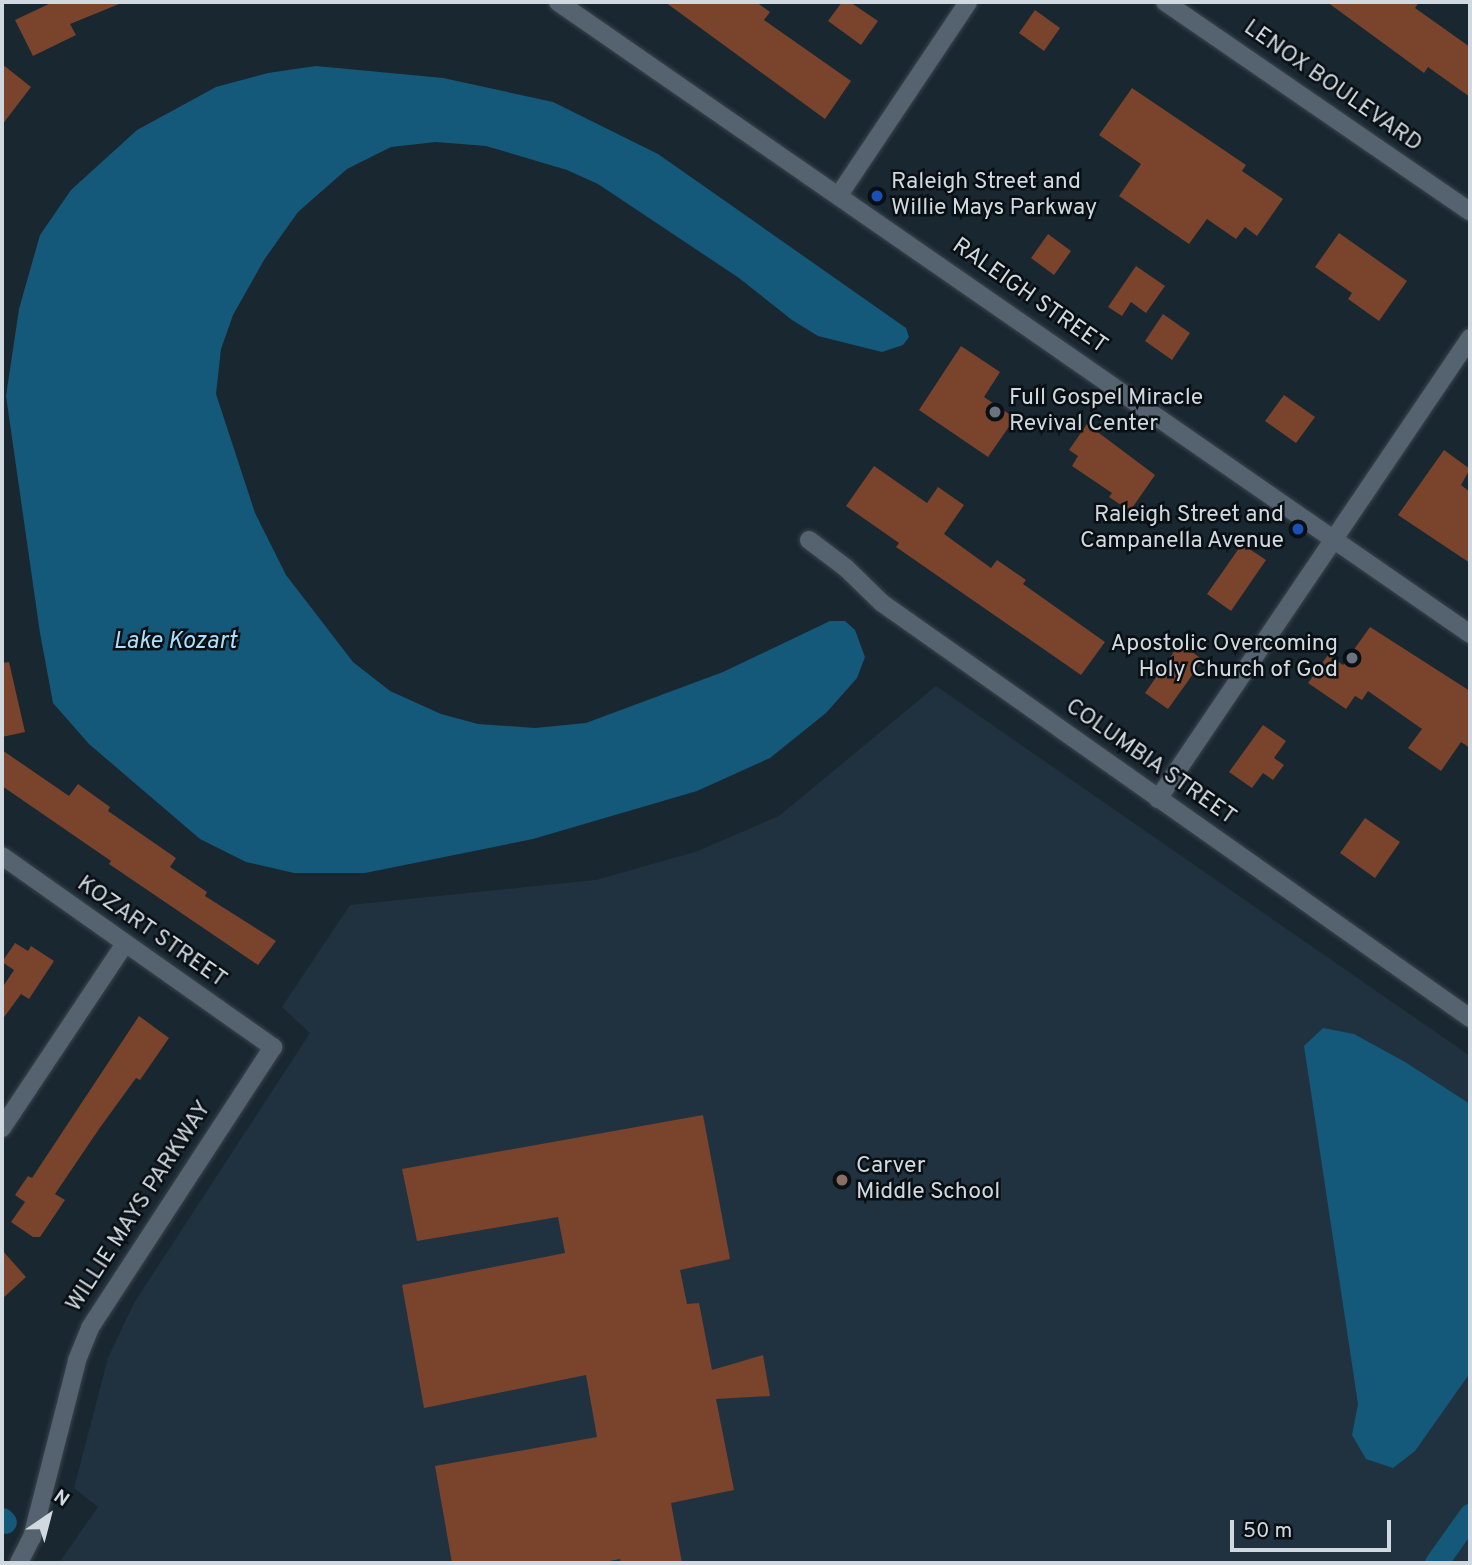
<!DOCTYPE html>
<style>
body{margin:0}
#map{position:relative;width:1472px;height:1565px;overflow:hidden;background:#192731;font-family:Overpass,sans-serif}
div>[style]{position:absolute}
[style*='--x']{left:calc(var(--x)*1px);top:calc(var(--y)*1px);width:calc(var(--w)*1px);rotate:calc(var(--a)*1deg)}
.built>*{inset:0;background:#203240}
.water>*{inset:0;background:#145979}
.canal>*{height:23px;margin:-11.5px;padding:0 11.5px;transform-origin:11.5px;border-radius:11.5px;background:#145979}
.building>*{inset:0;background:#7a432c}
.roads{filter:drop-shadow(0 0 2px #39444c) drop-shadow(0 0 2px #39444c)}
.minor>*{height:18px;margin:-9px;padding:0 9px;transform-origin:9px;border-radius:9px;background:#54636f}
.tertiary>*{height:18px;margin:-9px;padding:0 9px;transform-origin:9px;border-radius:9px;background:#54636f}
.dots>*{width:19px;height:19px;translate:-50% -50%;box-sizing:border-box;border:4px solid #090f13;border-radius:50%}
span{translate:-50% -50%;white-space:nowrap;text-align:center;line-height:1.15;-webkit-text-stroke:5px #090f13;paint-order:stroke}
.street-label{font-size:23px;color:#d0d9df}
.poi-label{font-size:23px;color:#d0d9df}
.left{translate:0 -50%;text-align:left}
.right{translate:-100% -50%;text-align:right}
.water-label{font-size:24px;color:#abdffd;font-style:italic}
.frame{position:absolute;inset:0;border:4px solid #d0d9df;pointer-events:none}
.north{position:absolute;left:14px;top:1481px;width:70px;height:70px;-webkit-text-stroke:5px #090f13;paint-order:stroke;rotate:35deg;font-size:19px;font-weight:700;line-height:28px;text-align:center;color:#d0d9df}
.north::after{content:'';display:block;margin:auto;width:24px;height:32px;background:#d0d9df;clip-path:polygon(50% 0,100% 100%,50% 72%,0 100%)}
.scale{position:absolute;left:1230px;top:1520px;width:161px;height:32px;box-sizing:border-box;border:4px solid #d0d9df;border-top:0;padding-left:9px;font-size:21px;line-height:24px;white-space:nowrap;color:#d0d9df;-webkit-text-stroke:5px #090f13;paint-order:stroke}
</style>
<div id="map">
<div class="built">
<i style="clip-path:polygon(936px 686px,1470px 1056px,1470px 1563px,59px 1563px,98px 1507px,74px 1488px,108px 1358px,134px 1303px,310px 1033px,282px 1007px,350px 905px,596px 880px,698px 851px,779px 816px)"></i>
</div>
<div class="water">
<i style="clip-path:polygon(316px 66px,443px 78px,553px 102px,658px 154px,906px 328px,909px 337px,903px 345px,882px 352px,818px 336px,792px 320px,739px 278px,598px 184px,567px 170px,486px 146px,436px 142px,391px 147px,347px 169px,298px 212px,264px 260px,233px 315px,221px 349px,216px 394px,255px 513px,286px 575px,353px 662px,390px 691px,441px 714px,478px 724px,535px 728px,586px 723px,723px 672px,830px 621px,845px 621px,855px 630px,865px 657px,857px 678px,826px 713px,770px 758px,697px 791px,533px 839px,365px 873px,294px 873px,246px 862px,200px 839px,89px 744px,53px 703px,40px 633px,6px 396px,19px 309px,40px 235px,71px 190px,137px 130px,216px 87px,268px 73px)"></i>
<i style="clip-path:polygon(1323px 1028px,1354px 1034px,1405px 1062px,1470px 1104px,1470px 1373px,1415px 1451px,1393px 1468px,1366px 1459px,1352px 1435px,1358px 1404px,1304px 1046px)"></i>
</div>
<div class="canal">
<i style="--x:2;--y:1519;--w:4;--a:45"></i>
<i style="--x:1436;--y:1563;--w:59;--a:-54.7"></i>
</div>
<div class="building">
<i style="clip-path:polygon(53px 2px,124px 2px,70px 24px,76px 35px,33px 56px,15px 20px)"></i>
<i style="clip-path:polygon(665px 2px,756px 2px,770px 12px,764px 20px,851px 81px,825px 119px)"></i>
<i style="clip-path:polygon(842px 2px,850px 2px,878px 21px,861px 45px,828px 21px)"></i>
<i style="clip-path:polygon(1327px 2px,1419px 2px,1415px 8px,1470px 47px,1470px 97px,1428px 67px,1424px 73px)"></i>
<i style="clip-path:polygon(1035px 10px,1060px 28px,1044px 51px,1019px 33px)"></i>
<i style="clip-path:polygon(2px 64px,31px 87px,2px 125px)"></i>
<i style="clip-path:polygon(1132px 88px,1246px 165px,1242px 171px,1283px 199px,1257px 236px,1245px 227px,1236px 239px,1207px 219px,1189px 244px,1119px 196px,1141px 164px,1099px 135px)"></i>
<i style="clip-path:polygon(1339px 233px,1407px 281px,1379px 321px,1348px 299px,1352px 293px,1315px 267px)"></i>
<i style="clip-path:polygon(1048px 234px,1071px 251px,1054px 275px,1031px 258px)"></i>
<i style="clip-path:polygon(1136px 266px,1165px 286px,1146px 313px,1131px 302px,1122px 316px,1108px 307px)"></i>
<i style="clip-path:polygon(1163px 314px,1190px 333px,1172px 360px,1145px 341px)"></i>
<i style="clip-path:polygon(961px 346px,1000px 372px,984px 397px,1015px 418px,988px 457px,919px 410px)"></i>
<i style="clip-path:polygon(1284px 395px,1315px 417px,1296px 443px,1265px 421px)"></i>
<i style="clip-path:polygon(1087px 424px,1155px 475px,1130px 511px,1109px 497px,1112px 493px,1072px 466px,1078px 456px,1069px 450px)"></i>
<i style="clip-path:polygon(1444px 450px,1470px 469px,1461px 485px,1470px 492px,1470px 563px,1398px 515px)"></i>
<i style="clip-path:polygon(874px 466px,927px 503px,938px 487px,964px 505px,944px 534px,991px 568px,997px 560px,1026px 580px,1023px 584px,1105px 642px,1081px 675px,896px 547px,899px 543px,846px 506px)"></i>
<i style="clip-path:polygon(1242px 544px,1266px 560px,1231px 611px,1207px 594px)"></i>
<i style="clip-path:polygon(1370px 627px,1470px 691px,1470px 748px,1461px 742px,1441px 771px,1408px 748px,1422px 729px,1368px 691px,1362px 700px,1355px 696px,1346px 709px,1308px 683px,1328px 655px,1343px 665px)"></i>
<i style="clip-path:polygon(1180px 643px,1203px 660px,1168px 709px,1145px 693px)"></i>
<i style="clip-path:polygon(9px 662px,25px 732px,2px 737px,2px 663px)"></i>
<i style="clip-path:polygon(1263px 725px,1286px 741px,1274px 758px,1284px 765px,1273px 780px,1263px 773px,1252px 788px,1229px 772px)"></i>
<i style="clip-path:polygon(2px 750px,69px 796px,78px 784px,110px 807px,108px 811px,176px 858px,170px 867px,207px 892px,205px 896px,276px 941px,258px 965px,109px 864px,111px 861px,2px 786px)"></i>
<i style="clip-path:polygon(1365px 818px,1400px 842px,1375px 878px,1340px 853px)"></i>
<i style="clip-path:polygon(15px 943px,28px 951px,31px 946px,54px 961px,29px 999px,21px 994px,2px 1020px,2px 988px,14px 970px,2px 962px)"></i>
<i style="clip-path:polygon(139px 1016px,169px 1038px,140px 1080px,136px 1078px,99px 1129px,55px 1194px,65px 1200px,40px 1237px,33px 1237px,11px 1222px,25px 1202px,15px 1195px,28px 1176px,32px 1178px)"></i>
<i style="clip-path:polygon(703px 1115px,730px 1259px,680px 1270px,687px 1304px,699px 1303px,712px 1370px,763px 1355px,770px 1396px,716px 1399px,734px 1490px,671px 1503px,682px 1563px,621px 1563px,620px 1559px,599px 1563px,452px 1563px,435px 1466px,597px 1437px,586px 1375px,424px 1408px,402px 1285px,565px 1253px,558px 1217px,417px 1241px,402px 1169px)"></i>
<i style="clip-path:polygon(2px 1250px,26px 1277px,2px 1299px)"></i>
</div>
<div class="roads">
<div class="minor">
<i style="--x:1165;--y:2;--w:370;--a:34.5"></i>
<i style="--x:839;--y:195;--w:232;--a:-56.2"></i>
<i style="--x:809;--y:540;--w:46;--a:37.1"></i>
<i style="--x:846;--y:568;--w:50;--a:44.2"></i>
<i style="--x:882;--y:603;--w:720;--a:35.21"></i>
<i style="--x:1158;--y:799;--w:557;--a:-55.91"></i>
<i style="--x:2;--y:1128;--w:220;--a:-56.3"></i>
</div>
<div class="tertiary">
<i style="--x:558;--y:2;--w:1110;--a:34.72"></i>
<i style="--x:2;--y:856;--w:332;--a:35.2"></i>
<i style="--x:273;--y:1047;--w:335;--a:123.1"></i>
<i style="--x:90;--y:1328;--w:35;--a:112"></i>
<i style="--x:77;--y:1361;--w:182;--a:104.3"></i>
<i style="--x:32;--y:1537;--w:29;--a:117"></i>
</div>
</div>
<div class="dots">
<i style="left:877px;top:196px;background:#1a4fb4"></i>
<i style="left:995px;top:412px;background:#6b7280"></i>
<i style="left:1298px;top:529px;background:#1a4fb4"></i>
<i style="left:1352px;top:658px;background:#6b7280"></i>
<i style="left:842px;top:1180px;background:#8d6e63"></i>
</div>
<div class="street-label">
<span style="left:1332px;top:87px;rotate:35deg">LENOX BOULEVARD</span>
<span style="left:1029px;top:297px;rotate:35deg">RALEIGH STREET</span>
<span style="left:1150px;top:763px;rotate:35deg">COLUMBIA STREET</span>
<span style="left:151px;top:933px;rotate:35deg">KOZART STREET</span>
<span style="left:140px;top:1207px;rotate:-57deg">WILLIE MAYS PARKWAY</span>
</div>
<div class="poi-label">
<span class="left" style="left:891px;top:196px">Raleigh Street and<br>Willie Mays Parkway</span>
<span class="left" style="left:1009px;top:412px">Full Gospel Miracle<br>Revival Center</span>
<span class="right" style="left:1284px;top:529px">Raleigh Street and<br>Campanella Avenue</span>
<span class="right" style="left:1338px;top:658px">Apostolic Overcoming<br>Holy Church of God</span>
<span class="left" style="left:856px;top:1180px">Carver<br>Middle School</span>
</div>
<div class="water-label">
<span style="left:175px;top:643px">Lake Kozart</span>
</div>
<div class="frame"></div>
<div class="north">N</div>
<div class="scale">50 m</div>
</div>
